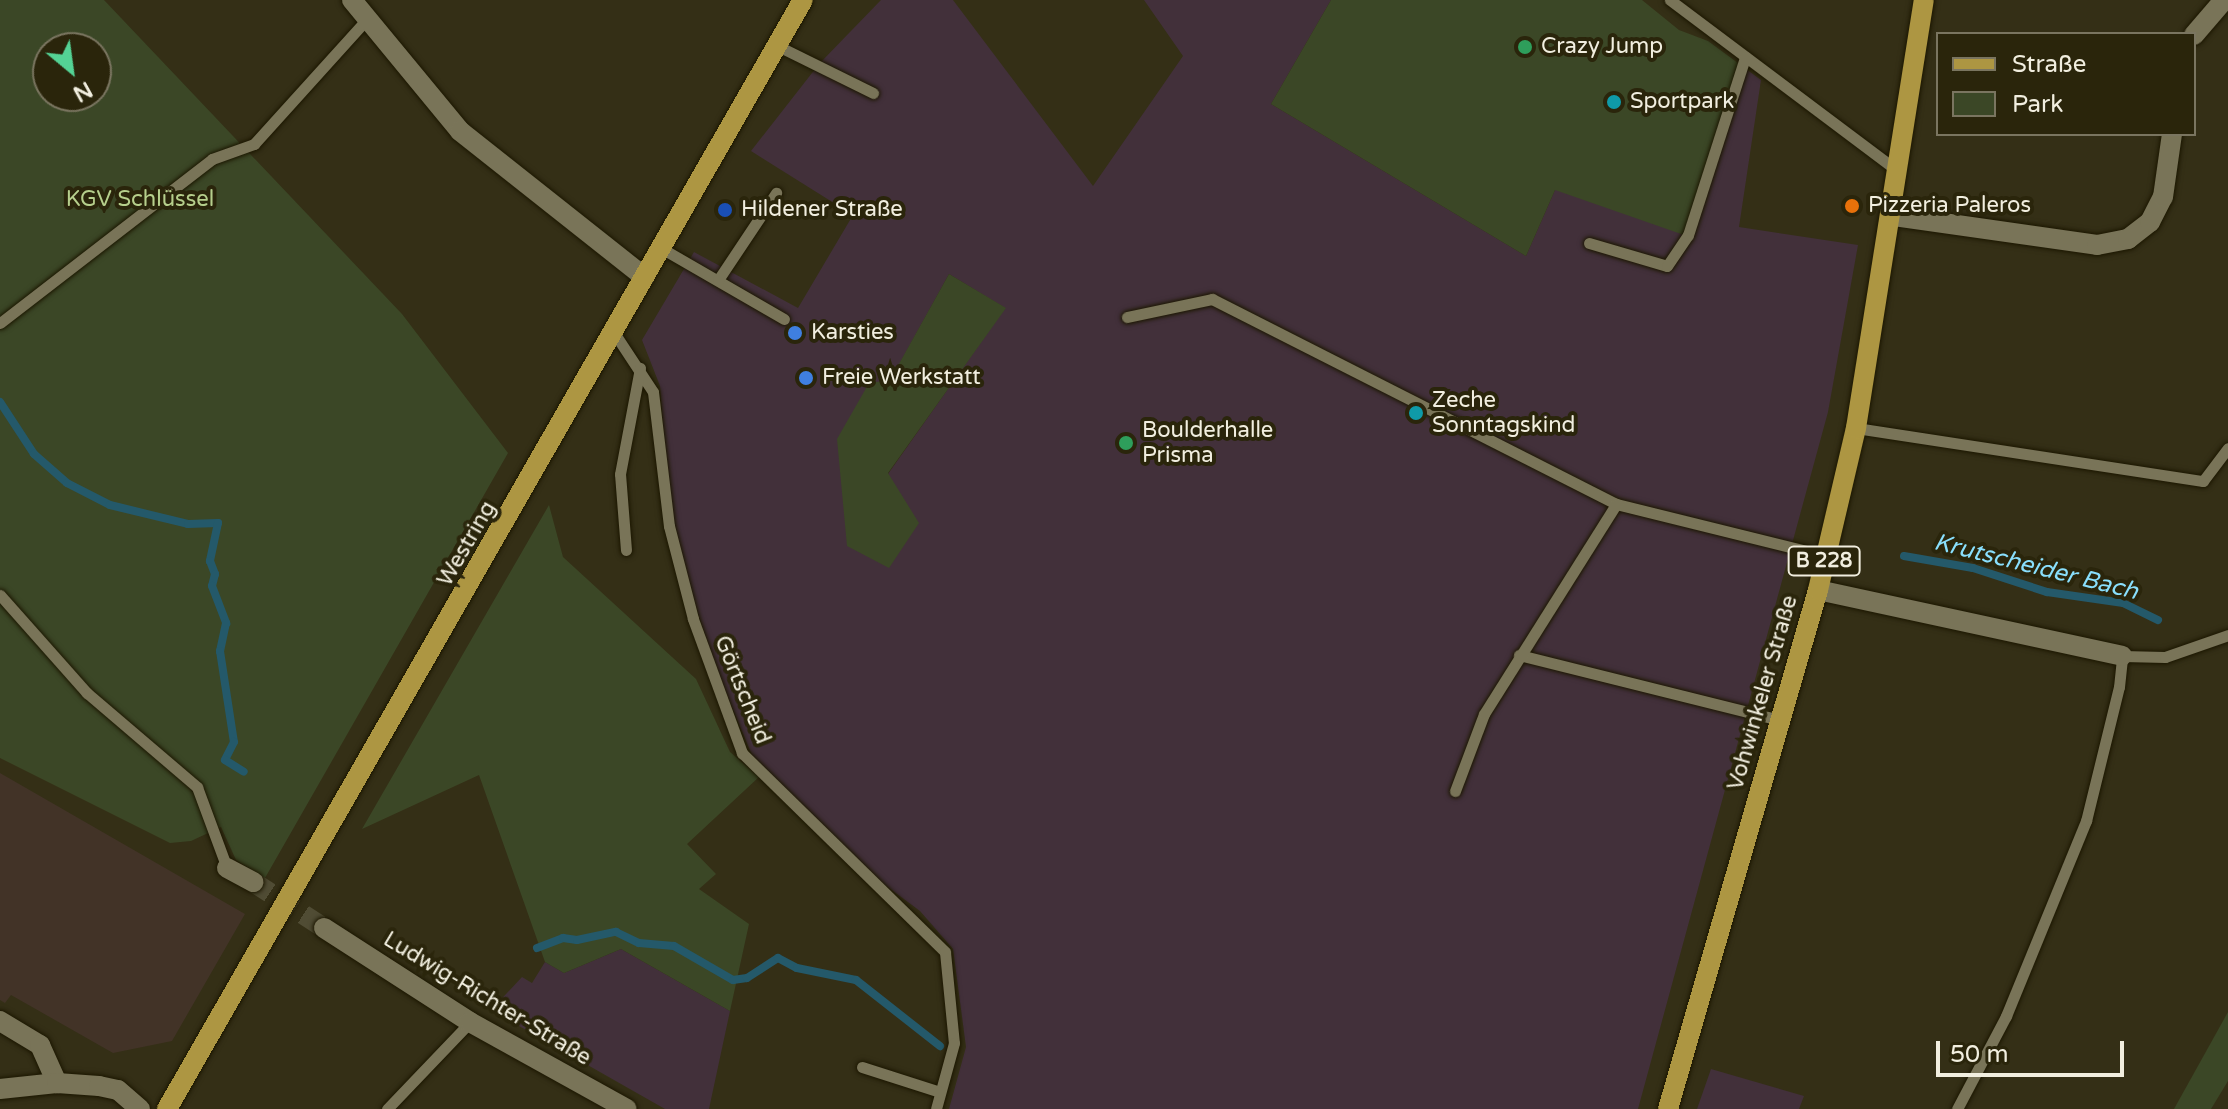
<!DOCTYPE html>
<meta charset="utf-8">
<style>
body{margin:0}
#map{position:relative;width:2228px;height:1109px;overflow:hidden;background:#342f16;font-family:"Varela Round",sans-serif}
div>[style]{position:absolute}
[style*='--x']{left:calc(var(--x)*1px);top:calc(var(--y)*1px);width:calc(var(--w)*1px);rotate:calc(var(--a)*1deg)}
.commercial>*{inset:0;background:#42303a}
.education>*{inset:0;background:#423327}
.green>*{inset:0;background:#3b4726}
.stream>*{height:8px;margin:-4px;padding:0 4px;transform-origin:4px;border-radius:4px;background:#24596a}
.minor-tunnel>*{height:20px;margin-top:-10px;transform-origin:0;background:repeating-linear-gradient(90deg,#504c34 0 20px,transparent 0 30px)}
.roads{filter:drop-shadow(0 0 2px #1c1700) drop-shadow(0 0 2px #1c1700)}
.service>*{height:11px;margin:-5.5px;padding:0 5.5px;transform-origin:5.5px;border-radius:5.5px;background:#797458}
.minor>*{height:20px;margin:-10px;padding:0 10px;transform-origin:10px;border-radius:10px;background:#797458}
.primary>*{height:20px;margin:-10px;padding:0 10px;transform-origin:10px;border-radius:10px;background:#ad9642}
.dots>*{width:22px;height:22px;translate:-50% -50%;box-sizing:border-box;border:4px solid #2a250b;border-radius:50%}
span{translate:-50% -50%;white-space:nowrap;text-align:center;line-height:1.15;-webkit-text-stroke:8px #2a250b;paint-order:stroke}
.shield-label span{padding:2px 6px;background:#2a250b;border:2px solid;border-radius:6px;-webkit-text-stroke-width:0}
.shield-label{font-size:20px;color:#f1eedf;font-weight:700}
.poi-label{font-size:22px;color:#f1eedf}
.left{translate:0 -50%;text-align:left}
.park-label{font-size:22px;color:#b6cf8c}
.street-label{font-size:22px;color:#f1eedf}
.water-label{font-size:24px;color:#89dffd;font-style:italic}
.legend{position:absolute;left:1936px;top:32px;width:260px;height:104px;box-sizing:border-box;background:#2a250b;border:2px solid #7a7560;margin:0;padding:10px 14px;list-style:none;font-size:24px;color:#f1eedf}
.legend li{display:flex;align-items:center;gap:16px;height:40px}
.legend b{width:40px;border:2px solid #7a7560}
.north{position:absolute;left:32px;top:32px;width:80px;height:80px;box-sizing:border-box;background:#2a250b;border:2px solid #7a7560;border-radius:50%;rotate:151deg;font-size:22px;font-weight:700;line-height:32px;text-align:center;color:#f1eedf}
.north::after{content:'';display:block;margin:auto;width:28px;height:36px;background:#54d395;clip-path:polygon(50% 0,100% 100%,50% 72%,0 100%)}
.scale{position:absolute;left:1936px;top:1041px;width:188px;height:36px;box-sizing:border-box;border:4px solid #f1eedf;border-top:0;padding-left:10px;font-size:24px;line-height:28px;white-space:nowrap;color:#f1eedf;-webkit-text-stroke:6px #2a250b;paint-order:stroke}
</style>
<div id="map">
<div class="commercial">
<i style="clip-path:polygon(evenodd,881px 0,953px 0,1093px 186px,1183px 56px,1144px 0,1331px 0,1271px 104px,1526px 256px,1555px 190px,1742px 66px,1761px 80px,1739px 227px,1858px 245px,1828px 412px,1638px 1109px,949px 1109px,966px 1047px,953px 949px,920px 911px,885px 885px,754px 760px,717px 671px,671px 531px,660px 386px,642px 340px,694px 252px,798px 308px,853px 215px,751px 151px,819px 64px,881px 0,949px 274px,1005px 308px,888px 474px,890px 381px,949px 274px)"></i>
<i style="clip-path:polygon(621px 949px,730px 1011px,709px 1109px,665px 1109px,491px 1010px,522px 977px,532px 983px,545px 962px,564px 973px)"></i>
<i style="clip-path:polygon(1711px 1069px,1804px 1096px,1799px 1109px,1697px 1109px)"></i>
</div>
<div class="education">
<i style="clip-path:polygon(0 773px,245px 914px,172px 1041px,113px 1053px,11px 995px,5px 1003px,0 1000px)"></i>
</div>
<div class="green">
<i style="clip-path:polygon(evenodd,0 0,104px 0,402px 314px,508px 453px,265px 878px,236px 860px,221px 827px,191px 841px,170px 843px,0 758px,0 0,48px 48px,96px 48px,96px 96px,48px 96px,48px 48px)"></i>
<i style="clip-path:polygon(1331px 0,1642px 0,1679px 30px,1708px 41px,1742px 66px,1684px 235px,1555px 190px,1526px 256px,1271px 104px)"></i>
<i style="clip-path:polygon(949px 274px,1006px 308px,888px 473px,919px 523px,889px 568px,847px 546px,837px 439px,869px 383px,890px 380px)"></i>
<i style="clip-path:polygon(549px 505px,563px 557px,696px 679px,730px 752px,759px 777px,687px 844px,716px 874px,699px 889px,749px 924px,730px 1011px,621px 949px,564px 973px,545px 962px,479px 775px,362px 829px)"></i>
<i style="clip-path:polygon(2228px 1012px,2228px 1081px,2211px 1109px,2174px 1109px)"></i>
</div>
<div class="stream">
<i style="--x:0;--y:402;--w:62;--a:56.8"></i>
<i style="--x:34;--y:454;--w:44;--a:41.3"></i>
<i style="--x:67;--y:483;--w:48;--a:27.1"></i>
<i style="--x:110;--y:505;--w:80;--a:13.7"></i>
<i style="--x:188;--y:524;--w:30;--a:-2"></i>
<i style="--x:218;--y:523;--w:39;--a:102"></i>
<i style="--x:210;--y:561;--w:14;--a:69"></i>
<i style="--x:215;--y:574;--w:12;--a:104"></i>
<i style="--x:212;--y:586;--w:40;--a:69"></i>
<i style="--x:226;--y:623;--w:29;--a:102"></i>
<i style="--x:220;--y:651;--w:92;--a:81.3"></i>
<i style="--x:234;--y:742;--w:20;--a:117"></i>
<i style="--x:225;--y:760;--w:22;--a:32"></i>
<i style="--x:1904;--y:556;--w:70;--a:9.9"></i>
<i style="--x:1973;--y:568;--w:78;--a:18"></i>
<i style="--x:2047;--y:592;--w:77;--a:8.2"></i>
<i style="--x:2123;--y:603;--w:39;--a:26"></i>
<i style="--x:537;--y:948;--w:28;--a:-21"></i>
<i style="--x:563;--y:938;--w:14;--a:8"></i>
<i style="--x:577;--y:940;--w:40;--a:-12"></i>
<i style="--x:616;--y:932;--w:25;--a:26"></i>
<i style="--x:639;--y:943;--w:35;--a:5"></i>
<i style="--x:674;--y:946;--w:68;--a:30"></i>
<i style="--x:733;--y:980;--w:14;--a:-8"></i>
<i style="--x:747;--y:978;--w:37;--a:-33"></i>
<i style="--x:778;--y:958;--w:21;--a:28"></i>
<i style="--x:797;--y:968;--w:60;--a:11.5"></i>
<i style="--x:856;--y:980;--w:107;--a:38.2"></i>
</div>
<div class="minor-tunnel">
<i style="--x:253;--y:882;--w:85;--a:32.9"></i>
</div>
<div class="roads">
<div class="service">
<i style="--x:1670;--y:0;--w:286;--a:36.9"></i>
<i style="--x:778;--y:46;--w:106;--a:26.3"></i>
<i style="--x:1589;--y:243;--w:81;--a:16.4"></i>
<i style="--x:1667;--y:266;--w:37;--a:-56"></i>
<i style="--x:1688;--y:235;--w:187;--a:-72.2"></i>
<i style="--x:661;--y:248;--w:142;--a:30"></i>
<i style="--x:718;--y:280;--w:105;--a:-56.3"></i>
<i style="--x:1127;--y:317;--w:87;--a:-12"></i>
<i style="--x:1212;--y:299;--w:453;--a:26.9"></i>
<i style="--x:1616;--y:504;--w:216;--a:13.9"></i>
<i style="--x:0;--y:323;--w:268;--a:-37.7"></i>
<i style="--x:212;--y:159;--w:45;--a:-19.7"></i>
<i style="--x:254;--y:144;--w:167;--a:-47.9"></i>
<i style="--x:613;--y:331;--w:73;--a:56.7"></i>
<i style="--x:653;--y:392;--w:135;--a:83.2"></i>
<i style="--x:669;--y:526;--w:96;--a:75.5"></i>
<i style="--x:693;--y:619;--w:143;--a:69.9"></i>
<i style="--x:742;--y:753;--w:284;--a:44.4"></i>
<i style="--x:945;--y:952;--w:91;--a:84.4"></i>
<i style="--x:954;--y:1043;--w:68;--a:105.3"></i>
<i style="--x:1856;--y:428;--w:351;--a:8.7"></i>
<i style="--x:2203;--y:481;--w:41;--a:-52.9"></i>
<i style="--x:626;--y:550;--w:76;--a:-94.5"></i>
<i style="--x:620;--y:474;--w:108;--a:-79.3"></i>
<i style="--x:0;--y:595;--w:131;--a:48.4"></i>
<i style="--x:87;--y:693;--w:145;--a:40.5"></i>
<i style="--x:197;--y:787;--w:86;--a:69.7"></i>
<i style="--x:1519;--y:655;--w:269;--a:14"></i>
<i style="--x:1455;--y:791;--w:82;--a:-69.4"></i>
<i style="--x:1484;--y:714;--w:248;--a:-57.8"></i>
<i style="--x:862;--y:1067;--w:82;--a:17.8"></i>
<i style="--x:387;--y:1109;--w:120;--a:-46.3"></i>
<i style="--x:1957;--y:1109;--w:105;--a:-62.2"></i>
<i style="--x:2006;--y:1016;--w:211;--a:-67.7"></i>
<i style="--x:2086;--y:821;--w:138;--a:-76.2"></i>
<i style="--x:2119;--y:687;--w:31;--a:-84"></i>
<i style="--x:2122;--y:656;--w:43;--a:1.3"></i>
<i style="--x:2165;--y:657;--w:67;--a:-19.2"></i>
</div>
<div class="minor">
<i style="--x:352;--y:0;--w:170;--a:50.5"></i>
<i style="--x:460;--y:131;--w:235;--a:38.4"></i>
<i style="--x:2194;--y:35;--w:46;--a:-49.4"></i>
<i style="--x:1894;--y:216;--w:205;--a:8.1"></i>
<i style="--x:2097;--y:245;--w:32;--a:-11"></i>
<i style="--x:2128;--y:239;--w:28;--a:-38"></i>
<i style="--x:2150;--y:222;--w:28;--a:-63"></i>
<i style="--x:2163;--y:197;--w:64;--a:-81.9"></i>
<i style="--x:1818;--y:590;--w:311;--a:12.2"></i>
<i style="--x:227;--y:868;--w:30;--a:28"></i>
<i style="--x:324;--y:928;--w:174;--a:32.8"></i>
<i style="--x:470;--y:1022;--w:179;--a:29"></i>
<i style="--x:0;--y:1021;--w:47;--a:31"></i>
<i style="--x:40;--y:1045;--w:42;--a:65.9"></i>
<i style="--x:0;--y:1089;--w:57;--a:-6"></i>
<i style="--x:57;--y:1083;--w:42;--a:4.1"></i>
<i style="--x:99;--y:1086;--w:19;--a:12"></i>
<i style="--x:118;--y:1090;--w:29;--a:41"></i>
</div>
<div class="primary">
<i style="--x:167;--y:1109;--w:1278;--a:-60.17"></i>
<i style="--x:1668;--y:1109;--w:540;--a:-73.88"></i>
<i style="--x:1818;--y:590;--w:166;--a:-76.8"></i>
<i style="--x:1856;--y:428;--w:433;--a:-81"></i>
</div>
</div>
<div class="dots">
<i style="left:1525px;top:47px;background:#2e9e5b"></i>
<i style="left:1614px;top:102px;background:#0f9aa8"></i>
<i style="left:1852px;top:206px;background:#e8710a"></i>
<i style="left:725px;top:210px;background:#1a4fb4"></i>
<i style="left:795px;top:333px;background:#3f7fe0"></i>
<i style="left:806px;top:378px;background:#3f7fe0"></i>
<i style="left:1416px;top:413px;background:#0f9aa8"></i>
<i style="left:1126px;top:443px;background:#2e9e5b"></i>
</div>
<div class="shield-label">
<span style="left:1824px;top:561px">B 228</span>
</div>
<div class="poi-label">
<span class="left" style="left:1541px;top:47px">Crazy Jump</span>
<span class="left" style="left:1630px;top:102px">Sportpark</span>
<span class="left" style="left:1868px;top:206px">Pizzeria Paleros</span>
<span class="left" style="left:741px;top:210px">Hildener Straße</span>
<span class="left" style="left:811px;top:333px">Karsties</span>
<span class="left" style="left:822px;top:378px">Freie Werkstatt</span>
<span class="left" style="left:1432px;top:413px">Zeche<br>Sonntagskind</span>
<span class="left" style="left:1142px;top:443px">Boulderhalle<br>Prisma</span>
</div>
<div class="park-label">
<span style="left:140px;top:200px">KGV Schlüssel</span>
</div>
<div class="street-label">
<span style="left:467px;top:544px;rotate:-60deg">Westring</span>
<span style="left:742px;top:690px;rotate:68deg">Görtscheid</span>
<span style="left:1763px;top:693px;rotate:-74deg">Vohwinkeler Straße</span>
<span style="left:487px;top:999px;rotate:31deg">Ludwig-Richter-Straße</span>
</div>
<div class="water-label">
<span style="left:2036px;top:567px;rotate:14deg">Krutscheider Bach</span>
</div>
<ul class="legend">
<li><b style="height:10px;background:#ad9642"></b>Straße</li>
<li><b style="height:22px;background:#3b4726"></b>Park</li>
</ul>
<div class="north">N</div>
<div class="scale">50 m</div>
</div>
